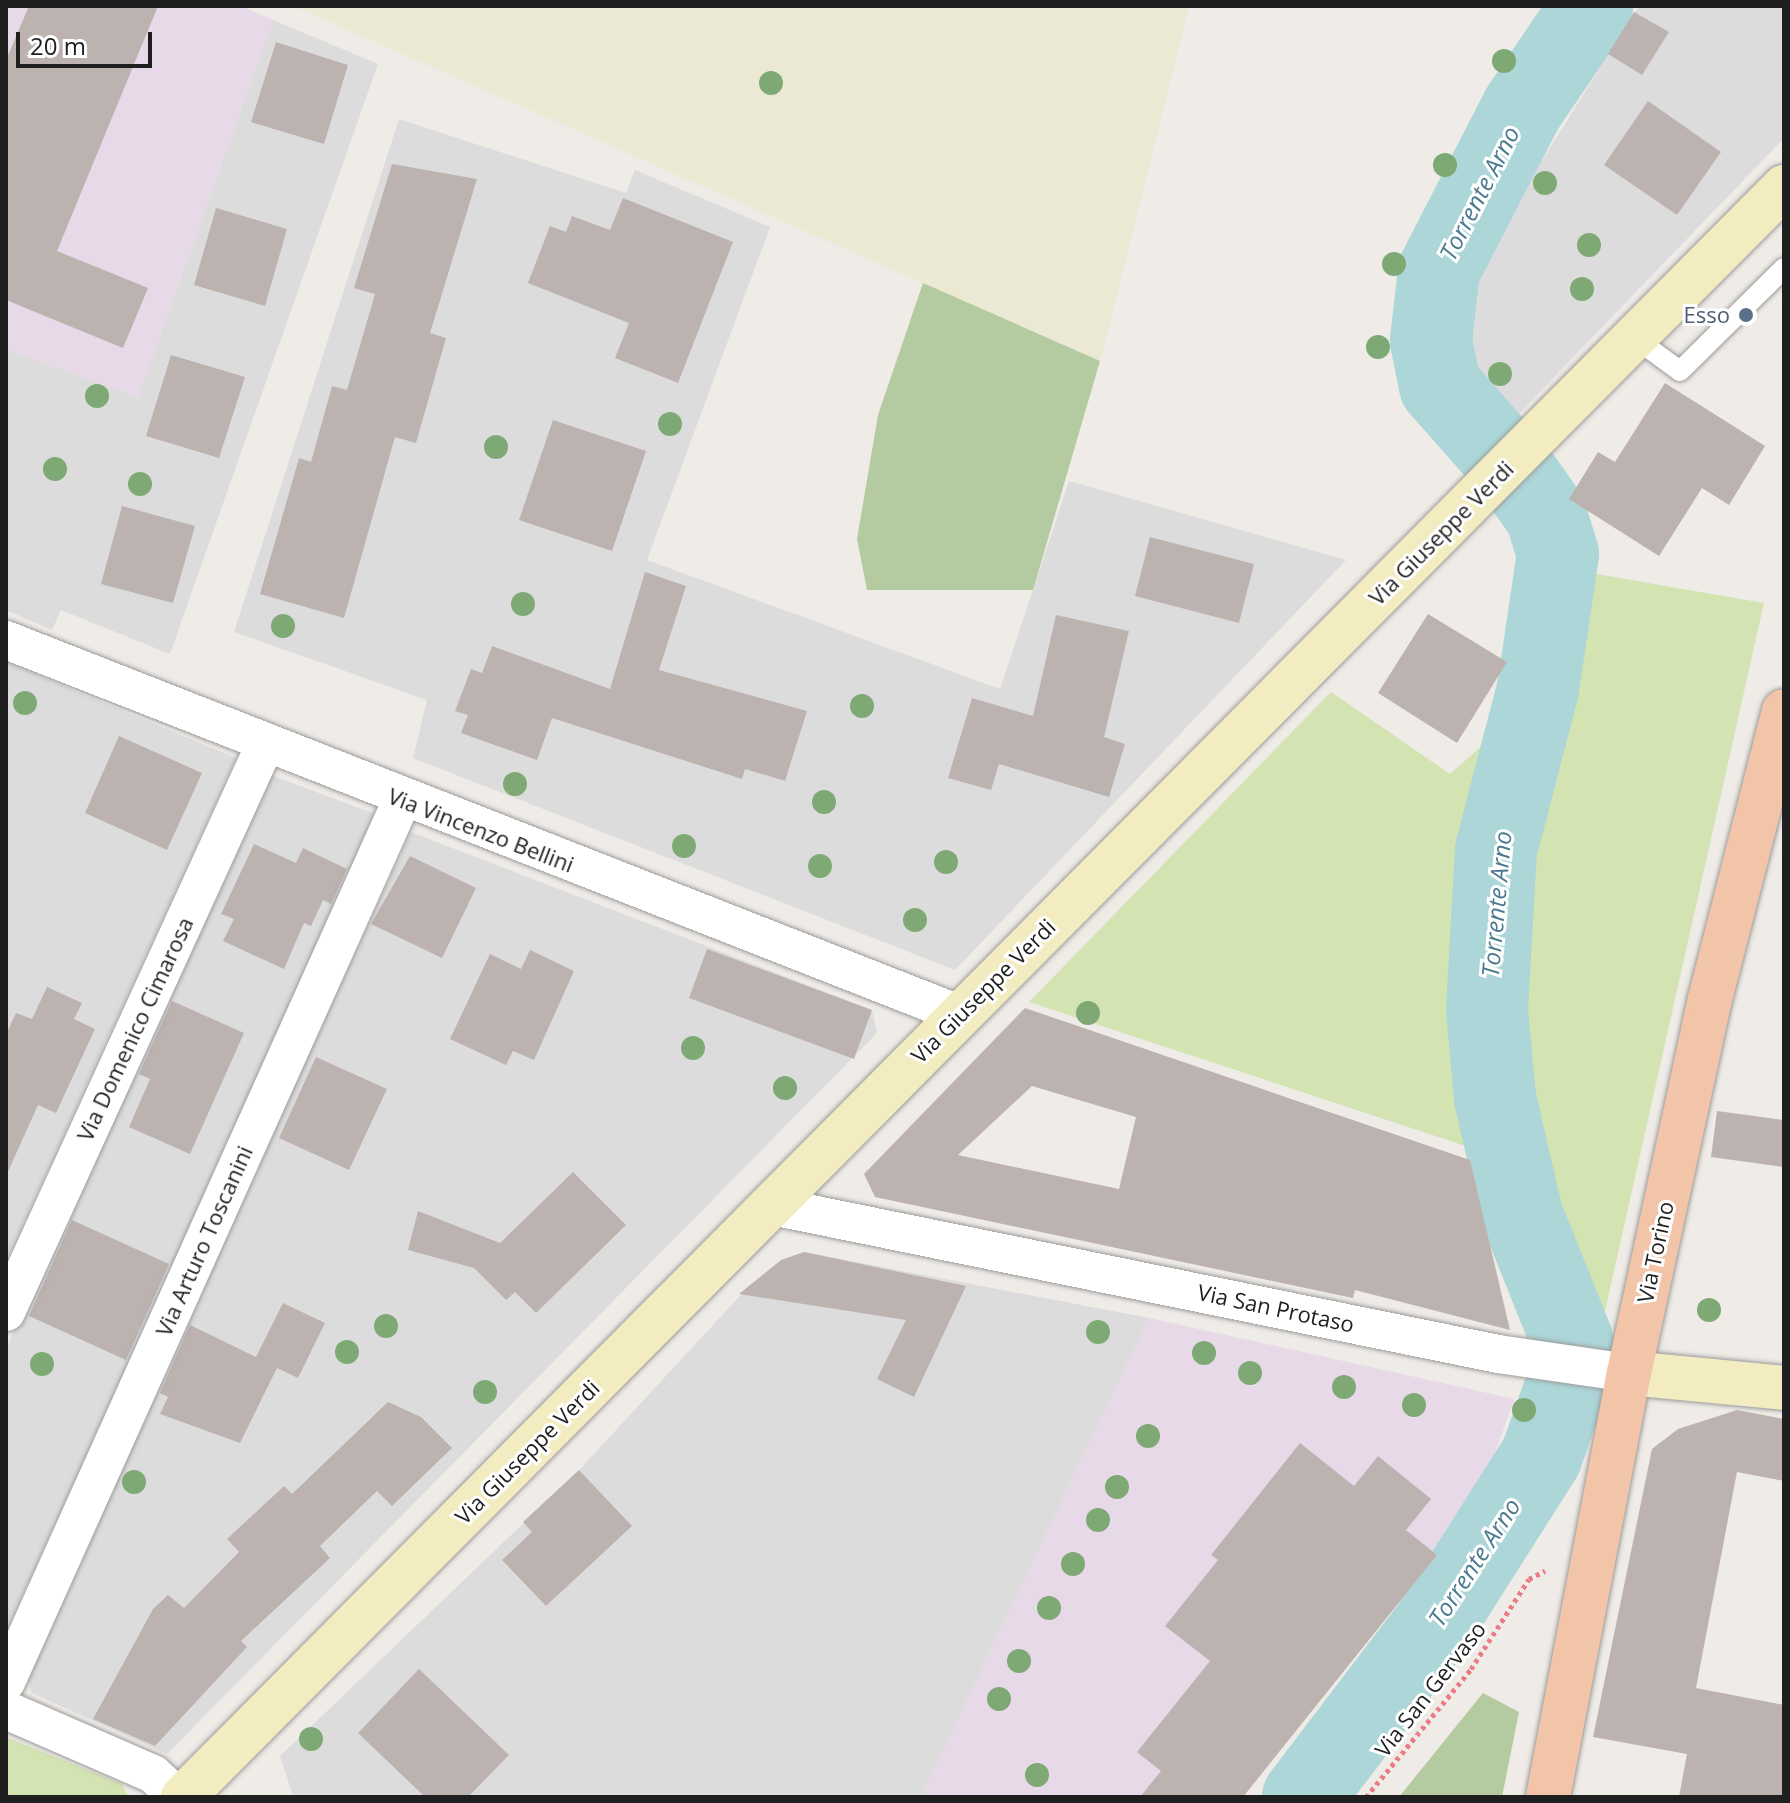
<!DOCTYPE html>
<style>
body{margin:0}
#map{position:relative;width:1790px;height:1803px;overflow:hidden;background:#efebe7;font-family:"Open Sans",sans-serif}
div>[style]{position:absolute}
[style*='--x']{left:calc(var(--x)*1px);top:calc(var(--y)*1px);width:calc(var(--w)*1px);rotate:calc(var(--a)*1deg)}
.residential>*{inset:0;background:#dddcdd}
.industrial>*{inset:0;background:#e7d9e7}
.farmland>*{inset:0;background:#ebe9d4}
.grass>*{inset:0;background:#d3e3b2}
.forest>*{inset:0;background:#b4caa0}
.river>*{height:82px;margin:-41px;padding:0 41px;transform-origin:41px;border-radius:41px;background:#acd6d8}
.building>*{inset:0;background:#bcb3b0}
.path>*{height:5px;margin-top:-2.5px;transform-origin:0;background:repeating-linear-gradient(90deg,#eb7c85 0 4px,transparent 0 8px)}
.roads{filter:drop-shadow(0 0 2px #9c9c9c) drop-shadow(0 0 2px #9c9c9c)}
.lane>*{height:20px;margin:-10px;padding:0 10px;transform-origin:10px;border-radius:10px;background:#fff}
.street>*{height:38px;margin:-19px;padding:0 19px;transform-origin:19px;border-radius:19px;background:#fff}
.secondary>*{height:44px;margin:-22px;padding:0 22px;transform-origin:22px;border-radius:22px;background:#f3ecc1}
.primary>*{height:44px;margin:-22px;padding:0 22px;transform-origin:22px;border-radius:22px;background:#f2c5a9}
.trees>*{width:24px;height:24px;margin:-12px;border-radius:50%;background:#7ea975}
.dots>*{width:22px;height:22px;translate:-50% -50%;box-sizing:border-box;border:4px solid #fff;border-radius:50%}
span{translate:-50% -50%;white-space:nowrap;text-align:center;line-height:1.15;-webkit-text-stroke:6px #fff;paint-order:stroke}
.service-label{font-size:22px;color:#4e5e75}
.right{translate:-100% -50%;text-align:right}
.street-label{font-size:22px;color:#1f1f1f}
.water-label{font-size:24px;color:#4c7a8f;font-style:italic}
.frame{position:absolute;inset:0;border:8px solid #1f1f1f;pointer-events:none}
.scale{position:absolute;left:16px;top:32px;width:136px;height:36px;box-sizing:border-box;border:4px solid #1f1f1f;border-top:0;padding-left:10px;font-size:24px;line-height:28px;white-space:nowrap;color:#1f1f1f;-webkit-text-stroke:6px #fff;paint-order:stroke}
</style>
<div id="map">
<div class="residential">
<i style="clip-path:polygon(1639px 6px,1784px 6px,1784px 138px,1513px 420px,1464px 378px,1458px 294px)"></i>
<i style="clip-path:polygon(273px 20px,378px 64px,170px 654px,61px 610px,52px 630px,6px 610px,6px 349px,138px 397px)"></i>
<i style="clip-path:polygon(399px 119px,626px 193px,635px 170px,770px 227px,647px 560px,1000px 689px,1069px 481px,1346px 560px,955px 970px,413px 758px,427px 700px,234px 632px)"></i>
<i style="clip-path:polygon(6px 662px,236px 758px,6px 1261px)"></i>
<i style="clip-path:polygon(271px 775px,378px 815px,6px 1631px,6px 1348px)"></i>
<i style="clip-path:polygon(411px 832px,872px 1010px,877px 1033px,167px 1754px,32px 1693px,25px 1671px)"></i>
<i style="clip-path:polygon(804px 1252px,1149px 1318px,921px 1797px,293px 1796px,280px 1756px,579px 1470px,750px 1285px)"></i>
</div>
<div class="industrial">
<i style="clip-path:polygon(6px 6px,241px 6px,273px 20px,138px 397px,6px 349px)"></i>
<i style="clip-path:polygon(1149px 1318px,1514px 1399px,1484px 1485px,1243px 1797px,921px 1797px)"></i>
</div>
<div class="farmland">
<i style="clip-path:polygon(293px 6px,1189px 6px,1100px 361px)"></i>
</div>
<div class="grass">
<i style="clip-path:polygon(1579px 571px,1764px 603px,1598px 1342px,1531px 1333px,1490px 1154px,1029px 1002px,1331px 692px,1450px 774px,1502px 728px,1545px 739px)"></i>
<i style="clip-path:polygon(6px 1737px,122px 1784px,128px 1797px,6px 1797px)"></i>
</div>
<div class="forest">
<i style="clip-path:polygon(923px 283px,1100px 361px,1033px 590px,867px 590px,857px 539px,878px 415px)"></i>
<i style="clip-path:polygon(1483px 1693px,1519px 1712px,1502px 1797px,1399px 1797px)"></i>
</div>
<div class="river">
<i style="--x:1303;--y:1797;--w:218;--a:-52.7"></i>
<i style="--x:1435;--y:1624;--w:198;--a:-57.6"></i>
<i style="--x:1541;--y:1457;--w:84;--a:-70.5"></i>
<i style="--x:1569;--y:1378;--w:38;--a:-85"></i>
<i style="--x:1572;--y:1340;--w:135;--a:-111.8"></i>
<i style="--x:1522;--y:1215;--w:120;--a:-103"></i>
<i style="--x:1495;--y:1098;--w:88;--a:-95.2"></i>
<i style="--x:1487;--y:1010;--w:160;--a:-86.8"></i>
<i style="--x:1496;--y:850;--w:166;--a:-75.4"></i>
<i style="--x:1538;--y:689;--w:136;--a:-81.6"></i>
<i style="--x:1558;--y:554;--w:41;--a:-107.1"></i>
<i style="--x:1546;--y:515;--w:54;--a:-125.2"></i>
<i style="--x:1515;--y:471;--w:113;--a:-131.4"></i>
<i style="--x:1440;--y:386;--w:46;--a:-101.3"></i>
<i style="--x:1431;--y:341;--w:71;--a:-83.6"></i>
<i style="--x:1439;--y:270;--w:181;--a:-62.7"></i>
<i style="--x:1522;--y:109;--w:125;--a:-55.8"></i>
</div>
<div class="building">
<i style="clip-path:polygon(29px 6px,158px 6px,57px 251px,148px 288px,123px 348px,6px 300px,6px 60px)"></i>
<i style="clip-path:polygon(1634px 12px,1669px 32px,1642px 75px,1608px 54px)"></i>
<i style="clip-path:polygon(276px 42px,348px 65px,324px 144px,251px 122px)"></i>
<i style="clip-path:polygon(1648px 101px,1721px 152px,1677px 215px,1604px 165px)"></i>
<i style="clip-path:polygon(392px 164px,477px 179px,430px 333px,446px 338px,416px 443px,395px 437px,344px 618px,260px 594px,299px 458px,311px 462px,332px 386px,347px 390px,375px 294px,354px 288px)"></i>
<i style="clip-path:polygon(623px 198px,733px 242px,678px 383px,615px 358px,629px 323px,528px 283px,550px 226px,566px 232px,572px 216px,610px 230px)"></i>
<i style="clip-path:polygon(216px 208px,287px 229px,265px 306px,194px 285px)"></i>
<i style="clip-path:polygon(171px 355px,245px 377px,219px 458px,146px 436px)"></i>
<i style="clip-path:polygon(1665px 383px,1765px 446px,1729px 505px,1702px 488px,1659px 556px,1569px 499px,1598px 452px,1615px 462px)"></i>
<i style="clip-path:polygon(553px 420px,646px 451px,612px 551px,519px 520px)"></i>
<i style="clip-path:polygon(122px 506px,195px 526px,173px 603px,101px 584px)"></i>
<i style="clip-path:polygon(1150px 537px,1254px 564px,1239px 623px,1135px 596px)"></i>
<i style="clip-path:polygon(645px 572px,686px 586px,659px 670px,807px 711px,785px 781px,745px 769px,742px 779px,552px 718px,537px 760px,461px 733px,468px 715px,455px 711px,471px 669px,482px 673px,492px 646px,610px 689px)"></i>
<i style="clip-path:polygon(1428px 614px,1507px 662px,1457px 743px,1378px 693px)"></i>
<i style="clip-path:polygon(1056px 615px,1129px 631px,1104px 737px,1125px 744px,1109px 797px,999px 764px,991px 790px,948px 778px,972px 698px,1033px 716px)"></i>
<i style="clip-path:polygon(119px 736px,202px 773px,167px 850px,85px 813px)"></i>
<i style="clip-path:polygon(254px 844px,296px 863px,303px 848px,347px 869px,331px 904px,323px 900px,311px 926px,304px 923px,284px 969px,223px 941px,234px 919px,221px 914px)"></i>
<i style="clip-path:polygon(410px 856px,476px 888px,442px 958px,371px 924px)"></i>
<i style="clip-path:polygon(707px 949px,872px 1010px,854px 1059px,689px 998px)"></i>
<i style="clip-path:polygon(530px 950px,574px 971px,534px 1060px,513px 1051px,506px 1065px,450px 1039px,490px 954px,521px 969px)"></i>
<i style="clip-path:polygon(47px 987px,82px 1003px,74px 1019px,95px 1029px,56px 1113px,38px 1105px,6px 1176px,6px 1034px,16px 1013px,32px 1019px)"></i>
<i style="clip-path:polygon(172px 1001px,244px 1033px,190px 1154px,129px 1127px,150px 1079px,139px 1074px)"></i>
<i style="clip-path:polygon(evenodd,1025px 1008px,1470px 1160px,1510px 1330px,1355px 1290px,1353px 1298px,875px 1197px,864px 1174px,1025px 1008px,1032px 1086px,1136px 1117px,1119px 1189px,958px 1155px,1032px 1086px)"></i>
<i style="clip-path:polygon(316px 1057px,387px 1089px,349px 1170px,279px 1138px)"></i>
<i style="clip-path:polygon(1717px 1111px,1784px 1120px,1784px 1167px,1711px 1157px)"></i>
<i style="clip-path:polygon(573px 1172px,626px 1225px,536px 1313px,515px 1292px,506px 1300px,474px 1268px,408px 1250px,418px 1211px,500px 1243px)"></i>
<i style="clip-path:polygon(72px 1220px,169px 1264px,126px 1360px,29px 1316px)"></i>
<i style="clip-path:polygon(804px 1252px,966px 1286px,914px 1397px,877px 1379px,906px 1320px,739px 1294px,781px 1260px)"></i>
<i style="clip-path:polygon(283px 1303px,325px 1323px,298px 1378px,277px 1368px,240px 1443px,160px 1414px,168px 1397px,160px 1393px,190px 1325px,256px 1357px)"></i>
<i style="clip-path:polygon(388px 1402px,421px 1417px,452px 1448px,392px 1506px,377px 1491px,320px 1546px,330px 1558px,241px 1641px,247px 1647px,155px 1746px,93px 1719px,153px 1609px,168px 1595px,184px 1608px,239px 1552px,227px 1539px,284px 1486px,292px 1494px)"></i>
<i style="clip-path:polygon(1737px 1410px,1784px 1419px,1784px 1481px,1737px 1472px,1696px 1688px,1784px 1705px,1784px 1797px,1679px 1797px,1687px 1754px,1593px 1737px,1652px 1449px,1678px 1429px)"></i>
<i style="clip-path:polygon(1300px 1443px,1354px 1486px,1378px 1456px,1431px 1499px,1406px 1530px,1437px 1555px,1243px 1797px,1140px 1797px,1161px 1771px,1137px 1752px,1210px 1661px,1165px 1626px,1218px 1560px,1211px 1555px)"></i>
<i style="clip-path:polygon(579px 1470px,632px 1526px,546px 1606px,502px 1560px,532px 1532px,523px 1522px)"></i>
<i style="clip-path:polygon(419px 1669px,509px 1755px,468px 1797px,425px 1797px,358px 1733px)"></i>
</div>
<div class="path">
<i style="--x:1366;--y:1797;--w:166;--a:-50.6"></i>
<i style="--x:1471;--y:1669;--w:107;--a:-57.2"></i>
<i style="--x:1529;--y:1579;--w:18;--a:-27"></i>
</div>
<div class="roads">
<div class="lane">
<i style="--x:1636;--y:339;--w:54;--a:36"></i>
<i style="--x:1680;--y:371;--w:146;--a:-44.7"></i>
</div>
<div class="street">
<i style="--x:6;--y:640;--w:1024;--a:21.43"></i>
<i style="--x:772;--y:1206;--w:741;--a:11.52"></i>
<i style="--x:1498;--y:1354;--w:132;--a:8.3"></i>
<i style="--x:6;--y:1312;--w:621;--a:-65.46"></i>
<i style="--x:6;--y:1682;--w:967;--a:-65.82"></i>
<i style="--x:6;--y:1710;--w:160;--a:23.5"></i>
<i style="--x:153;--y:1774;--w:34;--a:43"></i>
</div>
<div class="secondary">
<i style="--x:1629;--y:1373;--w:156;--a:5.5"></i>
<i style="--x:183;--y:1797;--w:2271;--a:-45.16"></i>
</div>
<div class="primary">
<i style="--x:1548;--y:1797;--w:432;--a:-79.2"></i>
<i style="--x:1629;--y:1373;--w:383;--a:-77.8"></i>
<i style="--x:1710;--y:999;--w:297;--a:-75.6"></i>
</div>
</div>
<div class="trees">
<i style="left:1504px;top:61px"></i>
<i style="left:771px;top:83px"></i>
<i style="left:1445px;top:165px"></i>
<i style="left:1545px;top:183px"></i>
<i style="left:1589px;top:245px"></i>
<i style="left:1394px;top:264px"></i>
<i style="left:1582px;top:289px"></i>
<i style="left:1378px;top:347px"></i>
<i style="left:1500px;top:374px"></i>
<i style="left:97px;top:396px"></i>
<i style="left:670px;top:424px"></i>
<i style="left:496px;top:447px"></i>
<i style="left:55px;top:469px"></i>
<i style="left:140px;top:484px"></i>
<i style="left:523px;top:604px"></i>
<i style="left:283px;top:626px"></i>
<i style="left:25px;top:703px"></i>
<i style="left:862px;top:706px"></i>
<i style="left:515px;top:784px"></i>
<i style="left:824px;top:802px"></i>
<i style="left:684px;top:846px"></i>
<i style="left:946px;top:862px"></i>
<i style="left:820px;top:866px"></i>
<i style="left:915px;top:920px"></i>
<i style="left:1088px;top:1013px"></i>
<i style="left:693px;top:1048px"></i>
<i style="left:785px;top:1088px"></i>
<i style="left:1709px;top:1310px"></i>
<i style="left:386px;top:1326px"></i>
<i style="left:1098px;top:1332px"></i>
<i style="left:347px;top:1352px"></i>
<i style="left:1204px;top:1353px"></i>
<i style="left:42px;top:1364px"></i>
<i style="left:1250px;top:1373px"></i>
<i style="left:1344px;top:1387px"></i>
<i style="left:485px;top:1392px"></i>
<i style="left:1414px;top:1405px"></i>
<i style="left:1524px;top:1410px"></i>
<i style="left:1148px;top:1436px"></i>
<i style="left:134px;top:1482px"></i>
<i style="left:1117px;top:1487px"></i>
<i style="left:1098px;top:1520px"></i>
<i style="left:1073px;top:1564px"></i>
<i style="left:1049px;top:1608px"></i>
<i style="left:1019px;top:1661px"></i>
<i style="left:999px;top:1699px"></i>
<i style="left:311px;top:1739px"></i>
<i style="left:1037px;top:1775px"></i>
</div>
<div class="dots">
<i style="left:1746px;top:315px;background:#5c6f8a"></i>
</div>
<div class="service-label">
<span class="right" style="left:1730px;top:315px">Esso</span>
</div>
<div class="street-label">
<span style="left:1441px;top:533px;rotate:-45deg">Via Giuseppe Verdi</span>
<span style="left:481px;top:830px;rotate:21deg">Via Vincenzo Bellini</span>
<span style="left:983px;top:991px;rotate:-45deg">Via Giuseppe Verdi</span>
<span style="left:135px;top:1029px;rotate:-65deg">Via Domenico Cimarosa</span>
<span style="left:204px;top:1241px;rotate:-66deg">Via Arturo Toscanini</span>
<span style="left:1655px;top:1252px;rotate:-78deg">Via Torino</span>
<span style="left:1276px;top:1308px;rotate:12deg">Via San Protaso</span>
<span style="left:527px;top:1452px;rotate:-45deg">Via Giuseppe Verdi</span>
<span style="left:1430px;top:1689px;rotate:-52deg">Via San Gervaso</span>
</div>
<div class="water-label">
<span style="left:1479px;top:193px;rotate:-63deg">Torrente Arno</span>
<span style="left:1496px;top:904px;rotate:-85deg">Torrente Arno</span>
<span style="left:1474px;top:1562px;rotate:-57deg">Torrente Arno</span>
</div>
<div class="frame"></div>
<div class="scale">20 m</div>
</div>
